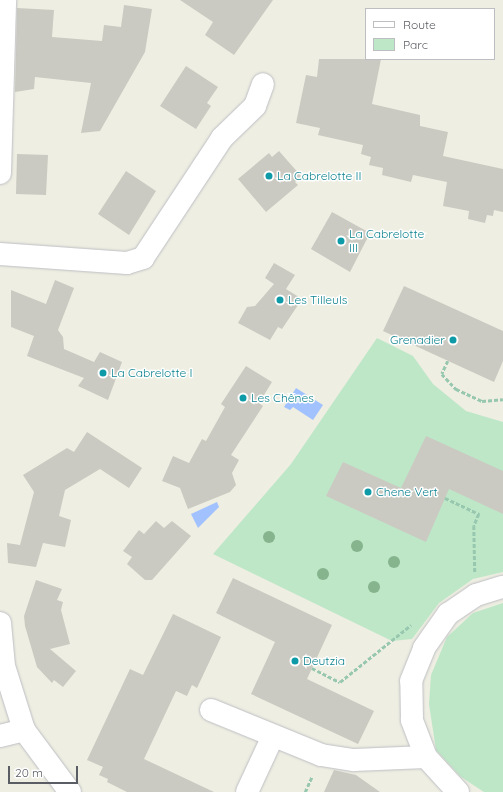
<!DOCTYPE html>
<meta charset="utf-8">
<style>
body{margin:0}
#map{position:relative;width:503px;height:792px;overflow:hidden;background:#eeeee2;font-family:Quicksand,sans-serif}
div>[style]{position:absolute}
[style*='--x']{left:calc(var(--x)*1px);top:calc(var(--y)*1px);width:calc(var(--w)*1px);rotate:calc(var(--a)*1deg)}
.green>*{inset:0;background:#bee7c7}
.water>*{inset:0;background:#a1c2ff}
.building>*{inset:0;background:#cbcac2}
.path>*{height:2.5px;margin-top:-1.25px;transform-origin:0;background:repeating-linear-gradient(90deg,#97c8af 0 4px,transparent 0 6px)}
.roads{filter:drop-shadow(0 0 1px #bdbec4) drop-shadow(0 0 1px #bdbec4)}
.minor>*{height:22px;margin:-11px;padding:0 11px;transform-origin:11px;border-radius:11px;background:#fff}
.trees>*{width:12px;height:12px;margin:-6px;border-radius:50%;background:#86b48d}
.dots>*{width:11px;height:11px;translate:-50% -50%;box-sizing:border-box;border:2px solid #fff;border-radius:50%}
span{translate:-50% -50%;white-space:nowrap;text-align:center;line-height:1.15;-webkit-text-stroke:3px #fff;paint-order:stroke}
.culture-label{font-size:12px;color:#0d838f}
.left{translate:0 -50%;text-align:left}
.right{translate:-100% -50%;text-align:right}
.legend{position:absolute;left:365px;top:8px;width:130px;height:52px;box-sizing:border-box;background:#fff;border:1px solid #bdbec1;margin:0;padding:5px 7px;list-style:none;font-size:12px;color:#5b5d64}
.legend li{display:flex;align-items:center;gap:8px;height:20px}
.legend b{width:20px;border:1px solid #bdbec1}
.scale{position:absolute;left:8px;top:766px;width:70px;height:18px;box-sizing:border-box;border:2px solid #5b5d64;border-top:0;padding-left:5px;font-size:12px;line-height:14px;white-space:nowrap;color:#5b5d64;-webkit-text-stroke:3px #fff;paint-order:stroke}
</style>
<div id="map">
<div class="green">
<i style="clip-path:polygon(377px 338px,413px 356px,433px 384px,466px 411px,503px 422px,503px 572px,473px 579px,439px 603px,412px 639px,392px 641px,213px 554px,291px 464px)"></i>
<i style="clip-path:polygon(503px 603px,503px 792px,484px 792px,461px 777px,436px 750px,429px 704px,431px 675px,447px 637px,473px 613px)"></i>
</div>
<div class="water">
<i style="clip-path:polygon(296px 388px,323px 405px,313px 420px,293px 407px,290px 410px,284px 407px)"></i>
<i style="clip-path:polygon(217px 502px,219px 507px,198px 528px,191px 514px)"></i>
</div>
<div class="building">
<i style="clip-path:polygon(180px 0,273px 0,234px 55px,205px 35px,213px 22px)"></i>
<i style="clip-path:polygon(124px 5px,152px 9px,145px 52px,100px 131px,81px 133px,91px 83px,35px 77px,34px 89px,15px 92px,17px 8px,54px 10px,52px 37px,102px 41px,104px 25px,121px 27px)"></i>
<i style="clip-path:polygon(319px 59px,381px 59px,372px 104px,420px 115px,420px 126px,448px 132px,443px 156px,503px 169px,503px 212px,494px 210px,493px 216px,487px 215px,485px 223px,468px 219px,469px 211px,443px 206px,447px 182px,413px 175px,411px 182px,382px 175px,383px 168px,369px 165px,371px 157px,361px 154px,363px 145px,318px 135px,320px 128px,296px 123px,306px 75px,317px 77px)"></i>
<i style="clip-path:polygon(186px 66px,218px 87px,207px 103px,211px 106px,196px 129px,160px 106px)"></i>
<i style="clip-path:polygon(279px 151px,301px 176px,295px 182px,298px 185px,266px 212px,238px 179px,269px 153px,272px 157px)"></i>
<i style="clip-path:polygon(17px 154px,48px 155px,46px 195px,16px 194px)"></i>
<i style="clip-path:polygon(126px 171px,156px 191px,129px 235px,98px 214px)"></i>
<i style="clip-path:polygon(332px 212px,370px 233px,350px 272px,311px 249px)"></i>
<i style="clip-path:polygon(274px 263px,295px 275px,286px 289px,302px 299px,282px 329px,278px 327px,270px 340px,238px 323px,247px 307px,255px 306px,274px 284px,265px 278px)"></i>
<i style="clip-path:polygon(55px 280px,74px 288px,58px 330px,63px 337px,64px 349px,94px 362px,100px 352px,122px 362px,108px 400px,78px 386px,84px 378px,27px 356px,34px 336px,11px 327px,11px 290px,46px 304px)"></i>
<i style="clip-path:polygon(404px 286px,503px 331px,503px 361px,494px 382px,383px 331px)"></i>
<i style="clip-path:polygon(246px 366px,272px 382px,259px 403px,263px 406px,231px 455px,239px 460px,232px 473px,236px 485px,230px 492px,188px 509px,180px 488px,162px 481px,173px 456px,189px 463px,202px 439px,206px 441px,225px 407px,221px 404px)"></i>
<i style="clip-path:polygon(87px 432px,142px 468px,129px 488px,100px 469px,65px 490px,59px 516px,71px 520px,65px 547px,43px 543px,36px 567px,8px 563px,7px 543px,20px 545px,34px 492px,23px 475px,67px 448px,74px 452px)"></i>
<i style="clip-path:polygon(426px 436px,503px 471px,503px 514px,449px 489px,426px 542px,326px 496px,343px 462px,401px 488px)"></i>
<i style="clip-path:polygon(156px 521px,164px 528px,172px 521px,191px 536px,152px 580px,145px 580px,127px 564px,132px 557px,123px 551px,139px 530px,144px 534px)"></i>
<i style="clip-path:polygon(233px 578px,332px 625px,307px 679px,374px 711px,358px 744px,251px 694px,275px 642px,216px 613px)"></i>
<i style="clip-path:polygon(36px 580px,62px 589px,57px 600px,63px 602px,61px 610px,70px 644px,50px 649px,76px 671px,63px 687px,54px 680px,52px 683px,37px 667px,25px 626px,24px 616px)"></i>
<i style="clip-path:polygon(173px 614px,221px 637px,197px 688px,192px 685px,187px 696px,176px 691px,144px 759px,214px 792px,127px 792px,107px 782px,108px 779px,99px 775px,103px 767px,87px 760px,130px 669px,143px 675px)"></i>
<i style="clip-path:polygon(334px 770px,356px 775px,380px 792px,324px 792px)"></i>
</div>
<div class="path">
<i style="--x:448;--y:361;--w:14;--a:115"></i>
<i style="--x:442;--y:374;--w:21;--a:47"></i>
<i style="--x:456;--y:389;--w:29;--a:25"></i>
<i style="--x:482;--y:401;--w:21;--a:-5"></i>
<i style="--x:445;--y:498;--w:38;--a:25"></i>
<i style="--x:479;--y:514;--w:13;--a:113"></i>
<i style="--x:474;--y:526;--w:46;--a:88.8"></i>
<i style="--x:312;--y:668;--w:31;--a:27"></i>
<i style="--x:340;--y:682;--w:91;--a:-38.8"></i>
<i style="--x:305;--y:792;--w:17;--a:-66"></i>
</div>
<div class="roads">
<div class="minor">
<i style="--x:0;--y:173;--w:173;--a:-88.3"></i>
<i style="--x:0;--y:254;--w:127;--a:4.1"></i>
<i style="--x:127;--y:263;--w:17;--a:-17"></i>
<i style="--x:143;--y:258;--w:144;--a:-56.6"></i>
<i style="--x:222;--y:138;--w:46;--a:-44.1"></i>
<i style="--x:255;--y:106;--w:23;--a:-70"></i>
<i style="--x:0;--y:623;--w:43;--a:84.7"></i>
<i style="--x:4;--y:666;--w:67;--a:72.6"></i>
<i style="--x:24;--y:730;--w:77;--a:53.4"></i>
<i style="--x:211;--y:710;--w:119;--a:22.2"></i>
<i style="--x:321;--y:755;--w:33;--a:9"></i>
<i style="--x:354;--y:760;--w:72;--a:-2.4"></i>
<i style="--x:0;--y:736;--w:25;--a:-14"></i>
<i style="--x:247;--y:792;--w:62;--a:-65.1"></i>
<i style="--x:458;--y:792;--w:47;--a:-132.4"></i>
<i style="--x:426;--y:757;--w:40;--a:-111"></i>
<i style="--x:412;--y:720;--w:39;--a:-91"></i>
<i style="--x:411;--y:681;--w:35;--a:-68"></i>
<i style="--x:424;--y:648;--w:42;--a:-54.8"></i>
<i style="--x:448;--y:614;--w:34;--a:-34"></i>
<i style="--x:476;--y:595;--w:28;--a:-17"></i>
</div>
</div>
<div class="trees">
<i style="left:269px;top:537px"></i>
<i style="left:357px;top:546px"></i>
<i style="left:394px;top:562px"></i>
<i style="left:323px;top:574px"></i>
<i style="left:374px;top:587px"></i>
</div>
<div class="dots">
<i style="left:269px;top:176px;background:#0f9aa8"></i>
<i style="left:341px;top:241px;background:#0f9aa8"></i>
<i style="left:280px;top:300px;background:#0f9aa8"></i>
<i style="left:453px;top:340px;background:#0f9aa8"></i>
<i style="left:103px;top:373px;background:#0f9aa8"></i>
<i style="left:243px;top:398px;background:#0f9aa8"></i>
<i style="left:368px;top:492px;background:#0f9aa8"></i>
<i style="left:295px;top:661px;background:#0f9aa8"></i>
</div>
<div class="culture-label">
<span class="left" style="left:277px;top:176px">La Cabrelotte II</span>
<span class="left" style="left:349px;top:241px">La Cabrelotte<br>III</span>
<span class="left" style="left:288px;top:300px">Les Tilleuls</span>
<span class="right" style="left:445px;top:340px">Grenadier</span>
<span class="left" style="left:111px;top:373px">La Cabrelotte I</span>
<span class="left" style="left:251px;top:398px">Les Chênes</span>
<span class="left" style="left:376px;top:492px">Chene Vert</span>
<span class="left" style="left:303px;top:661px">Deutzia</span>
</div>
<ul class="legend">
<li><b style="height:5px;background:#fff"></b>Route</li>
<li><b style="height:11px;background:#bee7c7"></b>Parc</li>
</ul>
<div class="scale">20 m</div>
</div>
